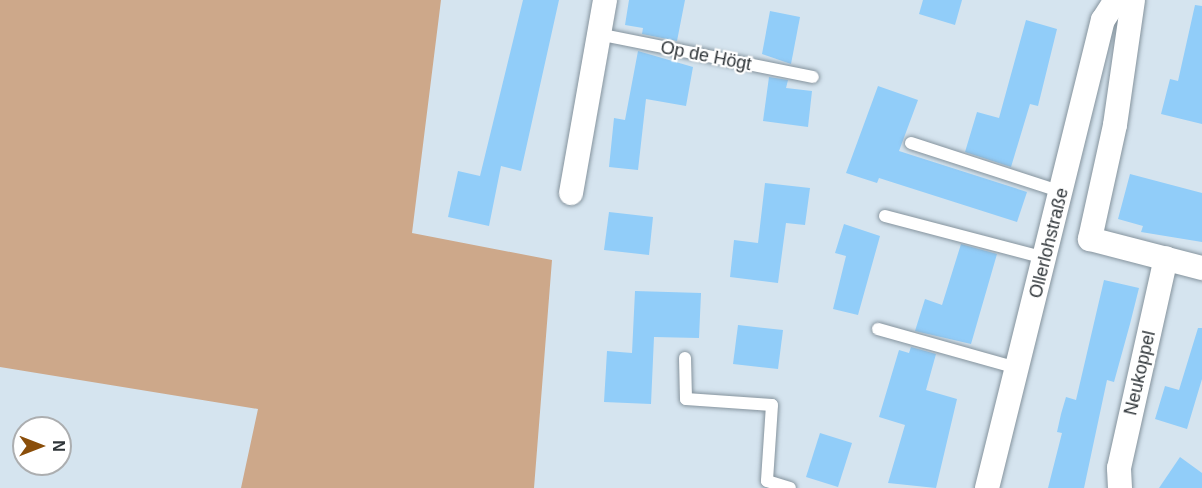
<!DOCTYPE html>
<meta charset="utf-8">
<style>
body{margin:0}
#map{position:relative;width:1202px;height:488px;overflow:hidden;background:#d5e4ef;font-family:Helvetica,sans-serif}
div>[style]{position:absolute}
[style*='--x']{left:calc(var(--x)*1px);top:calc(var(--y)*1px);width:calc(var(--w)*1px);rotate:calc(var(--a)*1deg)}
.green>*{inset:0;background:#cda88a}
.building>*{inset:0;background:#91cdf9}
.roads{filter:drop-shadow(0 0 2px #85939d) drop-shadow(0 0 2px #85939d)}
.service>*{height:12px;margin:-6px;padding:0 6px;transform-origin:6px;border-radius:6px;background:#fff}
.minor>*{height:24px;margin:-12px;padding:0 12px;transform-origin:12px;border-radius:12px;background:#fff}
span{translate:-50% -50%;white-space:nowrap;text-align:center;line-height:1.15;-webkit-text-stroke:4.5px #fff;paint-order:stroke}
.street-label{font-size:18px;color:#2f3539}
.north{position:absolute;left:12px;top:416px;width:60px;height:60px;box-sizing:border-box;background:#fff;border:2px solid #acaeb0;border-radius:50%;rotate:90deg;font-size:16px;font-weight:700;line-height:24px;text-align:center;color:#2f3539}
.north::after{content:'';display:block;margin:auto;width:21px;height:27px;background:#8a4e0a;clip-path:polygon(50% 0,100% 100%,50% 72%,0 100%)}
</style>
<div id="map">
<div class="green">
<i style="clip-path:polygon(0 0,441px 0,412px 233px,552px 260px,534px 488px,241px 488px,258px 409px,0 367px)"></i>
</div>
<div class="building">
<i style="clip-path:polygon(523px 0,559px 0,521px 171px,501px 166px,489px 226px,448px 217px,458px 171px,480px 176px)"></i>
<i style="clip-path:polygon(629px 0,685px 0,677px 41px,642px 34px,643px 28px,625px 25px)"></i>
<i style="clip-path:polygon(923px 0,962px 0,955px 25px,919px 14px)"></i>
<i style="clip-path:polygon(1195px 5px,1202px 6px,1202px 124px,1161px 114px,1170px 79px,1178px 81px)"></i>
<i style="clip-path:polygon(770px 11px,800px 17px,791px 64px,762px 54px)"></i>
<i style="clip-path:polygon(1026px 20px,1057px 29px,1038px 106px,1030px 104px,1011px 167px,965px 152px,977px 112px,999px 118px)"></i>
<i style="clip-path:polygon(638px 51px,693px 67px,686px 106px,646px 99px,638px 170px,609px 167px,614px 118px,625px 120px)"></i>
<i style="clip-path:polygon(769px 77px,788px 80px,786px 88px,812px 91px,808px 127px,763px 121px)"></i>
<i style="clip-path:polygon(878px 86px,918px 100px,899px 151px,1027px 192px,1017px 222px,879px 178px,877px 183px,846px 173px)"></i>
<i style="clip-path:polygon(1130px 174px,1202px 193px,1202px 242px,1141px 232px,1143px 226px,1118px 219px)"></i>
<i style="clip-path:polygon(765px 183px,810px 188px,805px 225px,786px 223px,778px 283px,730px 277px,734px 240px,758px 243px)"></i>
<i style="clip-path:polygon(609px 212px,653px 217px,649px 255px,604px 250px)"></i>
<i style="clip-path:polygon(844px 224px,880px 236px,858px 315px,833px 309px,846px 256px,835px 253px)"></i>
<i style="clip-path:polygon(961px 244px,997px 254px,971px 344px,915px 331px,925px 299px,942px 305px)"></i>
<i style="clip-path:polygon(1104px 280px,1139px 288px,1130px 324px,1114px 382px,1107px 380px,1084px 488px,1048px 488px,1062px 433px,1057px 432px,1061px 414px,1066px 397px,1076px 400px)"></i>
<i style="clip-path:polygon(635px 291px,701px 293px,699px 338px,654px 337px,651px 404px,604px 402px,607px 351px,632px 353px)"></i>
<i style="clip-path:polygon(738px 325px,783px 330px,778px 369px,733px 364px)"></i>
<i style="clip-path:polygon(1198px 328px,1202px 328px,1202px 379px,1187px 429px,1155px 419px,1165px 386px,1179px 390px)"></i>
<i style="clip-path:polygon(911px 347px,936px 354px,926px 390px,957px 399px,936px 488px,888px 483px,905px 425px,879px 417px,899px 350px,909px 353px)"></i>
<i style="clip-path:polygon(820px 433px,852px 443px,838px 487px,806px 477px)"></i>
<i style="clip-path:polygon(1180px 457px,1202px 473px,1202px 488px,1159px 488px)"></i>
</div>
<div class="roads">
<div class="service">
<i style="--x:598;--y:34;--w:219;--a:11.3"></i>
<i style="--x:911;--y:143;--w:159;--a:18"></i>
<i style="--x:885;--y:216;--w:165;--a:14.7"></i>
<i style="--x:878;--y:329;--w:144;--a:15.7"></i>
<i style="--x:685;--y:358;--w:41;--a:88.6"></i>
<i style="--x:686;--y:399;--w:86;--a:4"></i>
<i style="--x:772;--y:405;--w:76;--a:93.8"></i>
<i style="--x:767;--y:481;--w:24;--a:17"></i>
</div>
<div class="minor">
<i style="--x:1133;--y:0;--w:126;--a:98.2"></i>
<i style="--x:1115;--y:125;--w:117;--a:102.4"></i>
<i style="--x:1090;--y:239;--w:116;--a:14.5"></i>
<i style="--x:571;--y:193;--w:196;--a:-80"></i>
<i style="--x:987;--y:488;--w:482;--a:-76.1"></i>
<i style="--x:1103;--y:20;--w:24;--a:-57"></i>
<i style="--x:1120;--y:488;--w:20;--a:-93"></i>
<i style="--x:1119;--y:468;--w:215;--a:-77.4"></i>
</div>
</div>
<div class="street-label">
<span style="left:706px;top:56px;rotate:11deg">Op de Högt</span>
<span style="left:1049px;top:243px;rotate:-76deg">Ollerlohstraße</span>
<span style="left:1140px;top:373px;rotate:-77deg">Neukoppel</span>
</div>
<div class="north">N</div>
</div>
